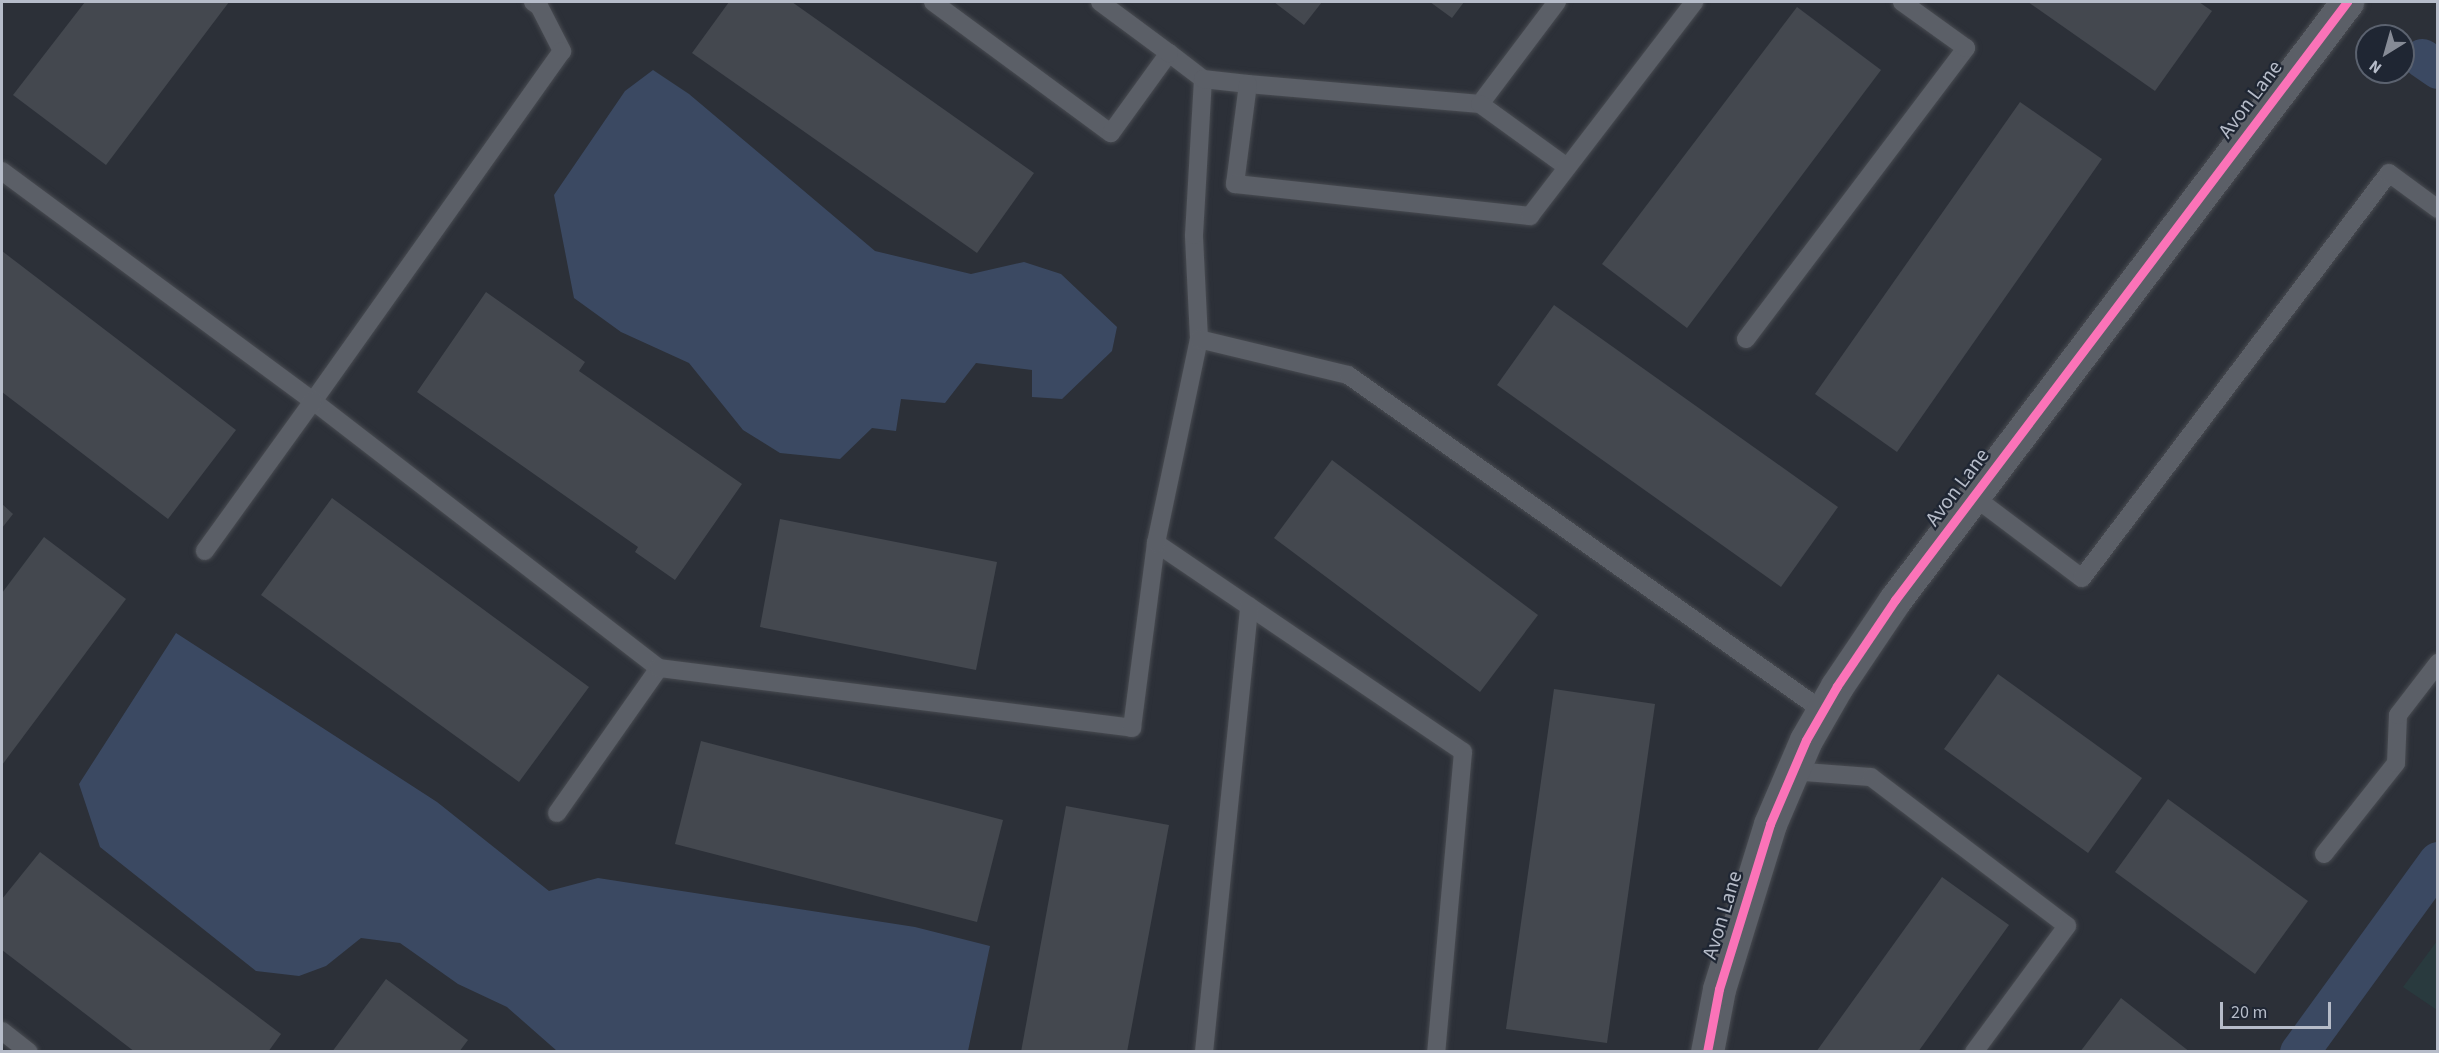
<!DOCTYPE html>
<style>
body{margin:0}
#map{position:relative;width:2439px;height:1053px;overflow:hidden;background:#2c3038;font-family:"Source Sans 3",sans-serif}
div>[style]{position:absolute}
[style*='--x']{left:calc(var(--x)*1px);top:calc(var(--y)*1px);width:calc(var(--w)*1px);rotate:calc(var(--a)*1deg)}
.green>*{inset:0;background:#293a3e}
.water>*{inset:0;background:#3b4962}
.canal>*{height:39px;margin:-19.5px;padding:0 19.5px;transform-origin:19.5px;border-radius:19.5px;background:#3b4962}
.building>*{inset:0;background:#44484f}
.roads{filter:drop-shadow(0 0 2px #484b51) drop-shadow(0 0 2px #484b51)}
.service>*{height:18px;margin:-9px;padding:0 9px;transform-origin:9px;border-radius:9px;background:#5b5f67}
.minor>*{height:33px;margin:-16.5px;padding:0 16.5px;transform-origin:16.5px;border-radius:16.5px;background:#5b5f67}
.cycleway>*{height:9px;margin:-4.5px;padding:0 4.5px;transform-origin:4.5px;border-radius:4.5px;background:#fb73b8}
span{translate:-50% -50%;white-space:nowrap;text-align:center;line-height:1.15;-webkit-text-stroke:4.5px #1f2633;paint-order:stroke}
.street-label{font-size:21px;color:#b6bcc9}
.frame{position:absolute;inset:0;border:3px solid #b6bcc9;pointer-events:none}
.north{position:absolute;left:2355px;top:24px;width:60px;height:60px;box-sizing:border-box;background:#1f2633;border:2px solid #5b626f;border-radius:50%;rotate:217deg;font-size:16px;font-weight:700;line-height:24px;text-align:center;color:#b6bcc9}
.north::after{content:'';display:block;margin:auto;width:21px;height:27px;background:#868b96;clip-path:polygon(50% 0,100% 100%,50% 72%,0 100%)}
.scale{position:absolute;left:2220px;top:1002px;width:111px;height:27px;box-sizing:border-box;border:3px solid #b6bcc9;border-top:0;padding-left:8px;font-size:18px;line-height:21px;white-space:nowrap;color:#b6bcc9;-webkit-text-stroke:4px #1f2633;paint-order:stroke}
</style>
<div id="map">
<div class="green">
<i style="clip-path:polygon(2437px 941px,2437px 1010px,2403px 987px)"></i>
</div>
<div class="water">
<i style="clip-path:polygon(653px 70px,689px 94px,875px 251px,971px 274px,1024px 262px,1061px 274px,1117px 327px,1112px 351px,1062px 399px,1032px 397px,1032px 370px,976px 363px,945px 403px,901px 399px,896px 431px,872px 428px,840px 459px,780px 453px,743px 430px,689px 363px,621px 332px,574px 298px,554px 195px,625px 91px)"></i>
<i style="clip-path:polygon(176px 633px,437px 802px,549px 891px,598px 878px,915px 927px,990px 946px,968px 1051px,557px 1051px,507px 1007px,458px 984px,400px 943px,361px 938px,326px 966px,299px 976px,256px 971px,100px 847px,79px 784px)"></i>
</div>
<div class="canal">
<i style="--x:2422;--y:58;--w:19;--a:35"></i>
<i style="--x:2299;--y:1052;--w:236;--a:-54"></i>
</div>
<div class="building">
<i style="clip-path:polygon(85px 2px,229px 2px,106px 165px,13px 95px)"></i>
<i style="clip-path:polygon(729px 2px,792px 2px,1034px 173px,977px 253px,692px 53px)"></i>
<i style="clip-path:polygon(1274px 2px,1322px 2px,1304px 25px)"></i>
<i style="clip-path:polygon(1430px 2px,1464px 2px,1452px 18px)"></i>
<i style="clip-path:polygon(2028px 2px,2199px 2px,2212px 11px,2155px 91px)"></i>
<i style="clip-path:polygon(1797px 7px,1881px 70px,1687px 328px,1602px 264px)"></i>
<i style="clip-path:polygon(2020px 102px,2102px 159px,1897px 452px,1815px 394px)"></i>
<i style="clip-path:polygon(2px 251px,236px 430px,168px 519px,2px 392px)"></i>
<i style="clip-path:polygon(486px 292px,585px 362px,579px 371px,742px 484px,675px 580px,635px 552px,638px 547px,417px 392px)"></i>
<i style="clip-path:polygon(1554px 305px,1838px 507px,1781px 587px,1497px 385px)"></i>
<i style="clip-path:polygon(1332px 460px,1538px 615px,1480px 692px,1274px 538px)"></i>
<i style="clip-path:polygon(332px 498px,589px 687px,519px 782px,261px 595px)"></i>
<i style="clip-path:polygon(2px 504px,13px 514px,2px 528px)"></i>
<i style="clip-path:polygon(780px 519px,997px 562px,976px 670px,760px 627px)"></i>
<i style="clip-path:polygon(44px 537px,126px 599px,2px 765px,2px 593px)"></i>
<i style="clip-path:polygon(1998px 674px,2142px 778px,2088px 853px,1944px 749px)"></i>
<i style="clip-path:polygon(1554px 689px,1655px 704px,1607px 1043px,1506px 1029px)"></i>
<i style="clip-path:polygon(701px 741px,1003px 820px,977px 922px,675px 844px)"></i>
<i style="clip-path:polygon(2168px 799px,2308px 901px,2255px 974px,2115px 872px)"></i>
<i style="clip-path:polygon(1066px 806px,1169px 825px,1127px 1052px,1021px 1052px)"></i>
<i style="clip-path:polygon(40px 852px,281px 1034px,268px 1052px,135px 1052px,2px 950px,2px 899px)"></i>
<i style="clip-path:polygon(1942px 877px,2009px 925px,1918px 1052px,1816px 1052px)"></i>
<i style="clip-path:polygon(386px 979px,468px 1040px,459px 1052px,332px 1052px)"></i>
<i style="clip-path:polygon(2121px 998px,2190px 1052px,2080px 1052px)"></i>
</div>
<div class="roads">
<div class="service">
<i style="--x:533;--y:2;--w:7;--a:34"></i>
<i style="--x:539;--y:6;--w:51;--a:62.9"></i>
<i style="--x:562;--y:51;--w:430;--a:125.4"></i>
<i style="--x:313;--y:401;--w:437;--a:37.7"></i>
<i style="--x:933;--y:2;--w:221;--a:36.4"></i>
<i style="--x:1111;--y:133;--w:99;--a:-54.1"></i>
<i style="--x:1169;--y:53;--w:43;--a:37.4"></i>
<i style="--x:1100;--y:2;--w:86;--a:36.5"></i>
<i style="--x:1248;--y:84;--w:233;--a:4.9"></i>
<i style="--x:1480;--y:104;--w:128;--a:-53"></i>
<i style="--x:1480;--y:104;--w:107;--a:35.9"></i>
<i style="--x:2;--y:171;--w:387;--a:36.5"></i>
<i style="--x:313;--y:401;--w:185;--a:125.8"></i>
<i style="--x:1199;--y:339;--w:104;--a:-92.8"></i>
<i style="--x:1194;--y:235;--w:156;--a:-86.7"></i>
<i style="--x:1203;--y:79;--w:45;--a:6.3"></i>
<i style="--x:1248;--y:84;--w:101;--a:97.4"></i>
<i style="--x:1235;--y:184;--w:297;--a:6.2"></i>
<i style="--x:1530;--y:216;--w:270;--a:-52.5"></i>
<i style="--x:1746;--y:339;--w:365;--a:-52.9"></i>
<i style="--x:1966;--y:48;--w:79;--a:-144.3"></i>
<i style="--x:1973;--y:496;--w:136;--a:37"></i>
<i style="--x:2082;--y:578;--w:508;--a:-52.84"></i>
<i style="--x:2389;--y:173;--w:61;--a:36.3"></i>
<i style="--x:1156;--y:543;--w:371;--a:34.2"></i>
<i style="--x:1463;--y:752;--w:301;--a:95.1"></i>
<i style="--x:1791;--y:771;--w:80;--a:4.3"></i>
<i style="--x:1871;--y:777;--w:246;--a:37.2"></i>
<i style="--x:2067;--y:926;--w:157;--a:126.4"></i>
<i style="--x:557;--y:813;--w:177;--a:-54.9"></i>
<i style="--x:659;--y:668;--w:477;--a:7.2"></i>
<i style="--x:1132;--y:728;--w:187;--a:-82.6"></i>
<i style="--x:1156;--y:543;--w:208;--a:-78.1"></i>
<i style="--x:1199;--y:339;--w:153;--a:13.6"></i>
<i style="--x:1348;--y:375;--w:582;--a:35.27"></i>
<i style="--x:2324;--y:854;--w:116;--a:-51.6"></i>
<i style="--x:2396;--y:763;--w:48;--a:-87.6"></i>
<i style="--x:2398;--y:715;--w:66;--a:-52.4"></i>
<i style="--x:2;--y:1031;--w:34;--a:38"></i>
<i style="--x:1204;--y:1052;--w:448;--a:-84.2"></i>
</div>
<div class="minor">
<i style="--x:1707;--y:1052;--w:64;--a:-79.2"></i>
<i style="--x:1719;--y:989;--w:173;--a:-72.8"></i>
<i style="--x:1770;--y:824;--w:91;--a:-66.8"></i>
<i style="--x:1806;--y:740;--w:62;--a:-60.1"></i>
<i style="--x:1837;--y:686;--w:104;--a:-56"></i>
<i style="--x:1895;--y:600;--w:750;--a:-52.92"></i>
</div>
</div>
<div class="cycleway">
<i style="--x:1707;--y:1052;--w:64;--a:-79.2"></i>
<i style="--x:1719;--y:989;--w:173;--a:-72.8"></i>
<i style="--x:1770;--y:824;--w:91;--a:-66.8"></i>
<i style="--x:1806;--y:740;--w:62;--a:-60.1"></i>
<i style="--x:1837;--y:686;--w:104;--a:-56"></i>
<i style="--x:1895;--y:600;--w:750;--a:-52.92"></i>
</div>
<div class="street-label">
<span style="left:2250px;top:99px;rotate:-53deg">Avon Lane</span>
<span style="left:1957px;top:487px;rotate:-53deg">Avon Lane</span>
<span style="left:1722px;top:915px;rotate:-73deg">Avon Lane</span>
</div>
<div class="frame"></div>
<div class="north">N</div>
<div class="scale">20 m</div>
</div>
